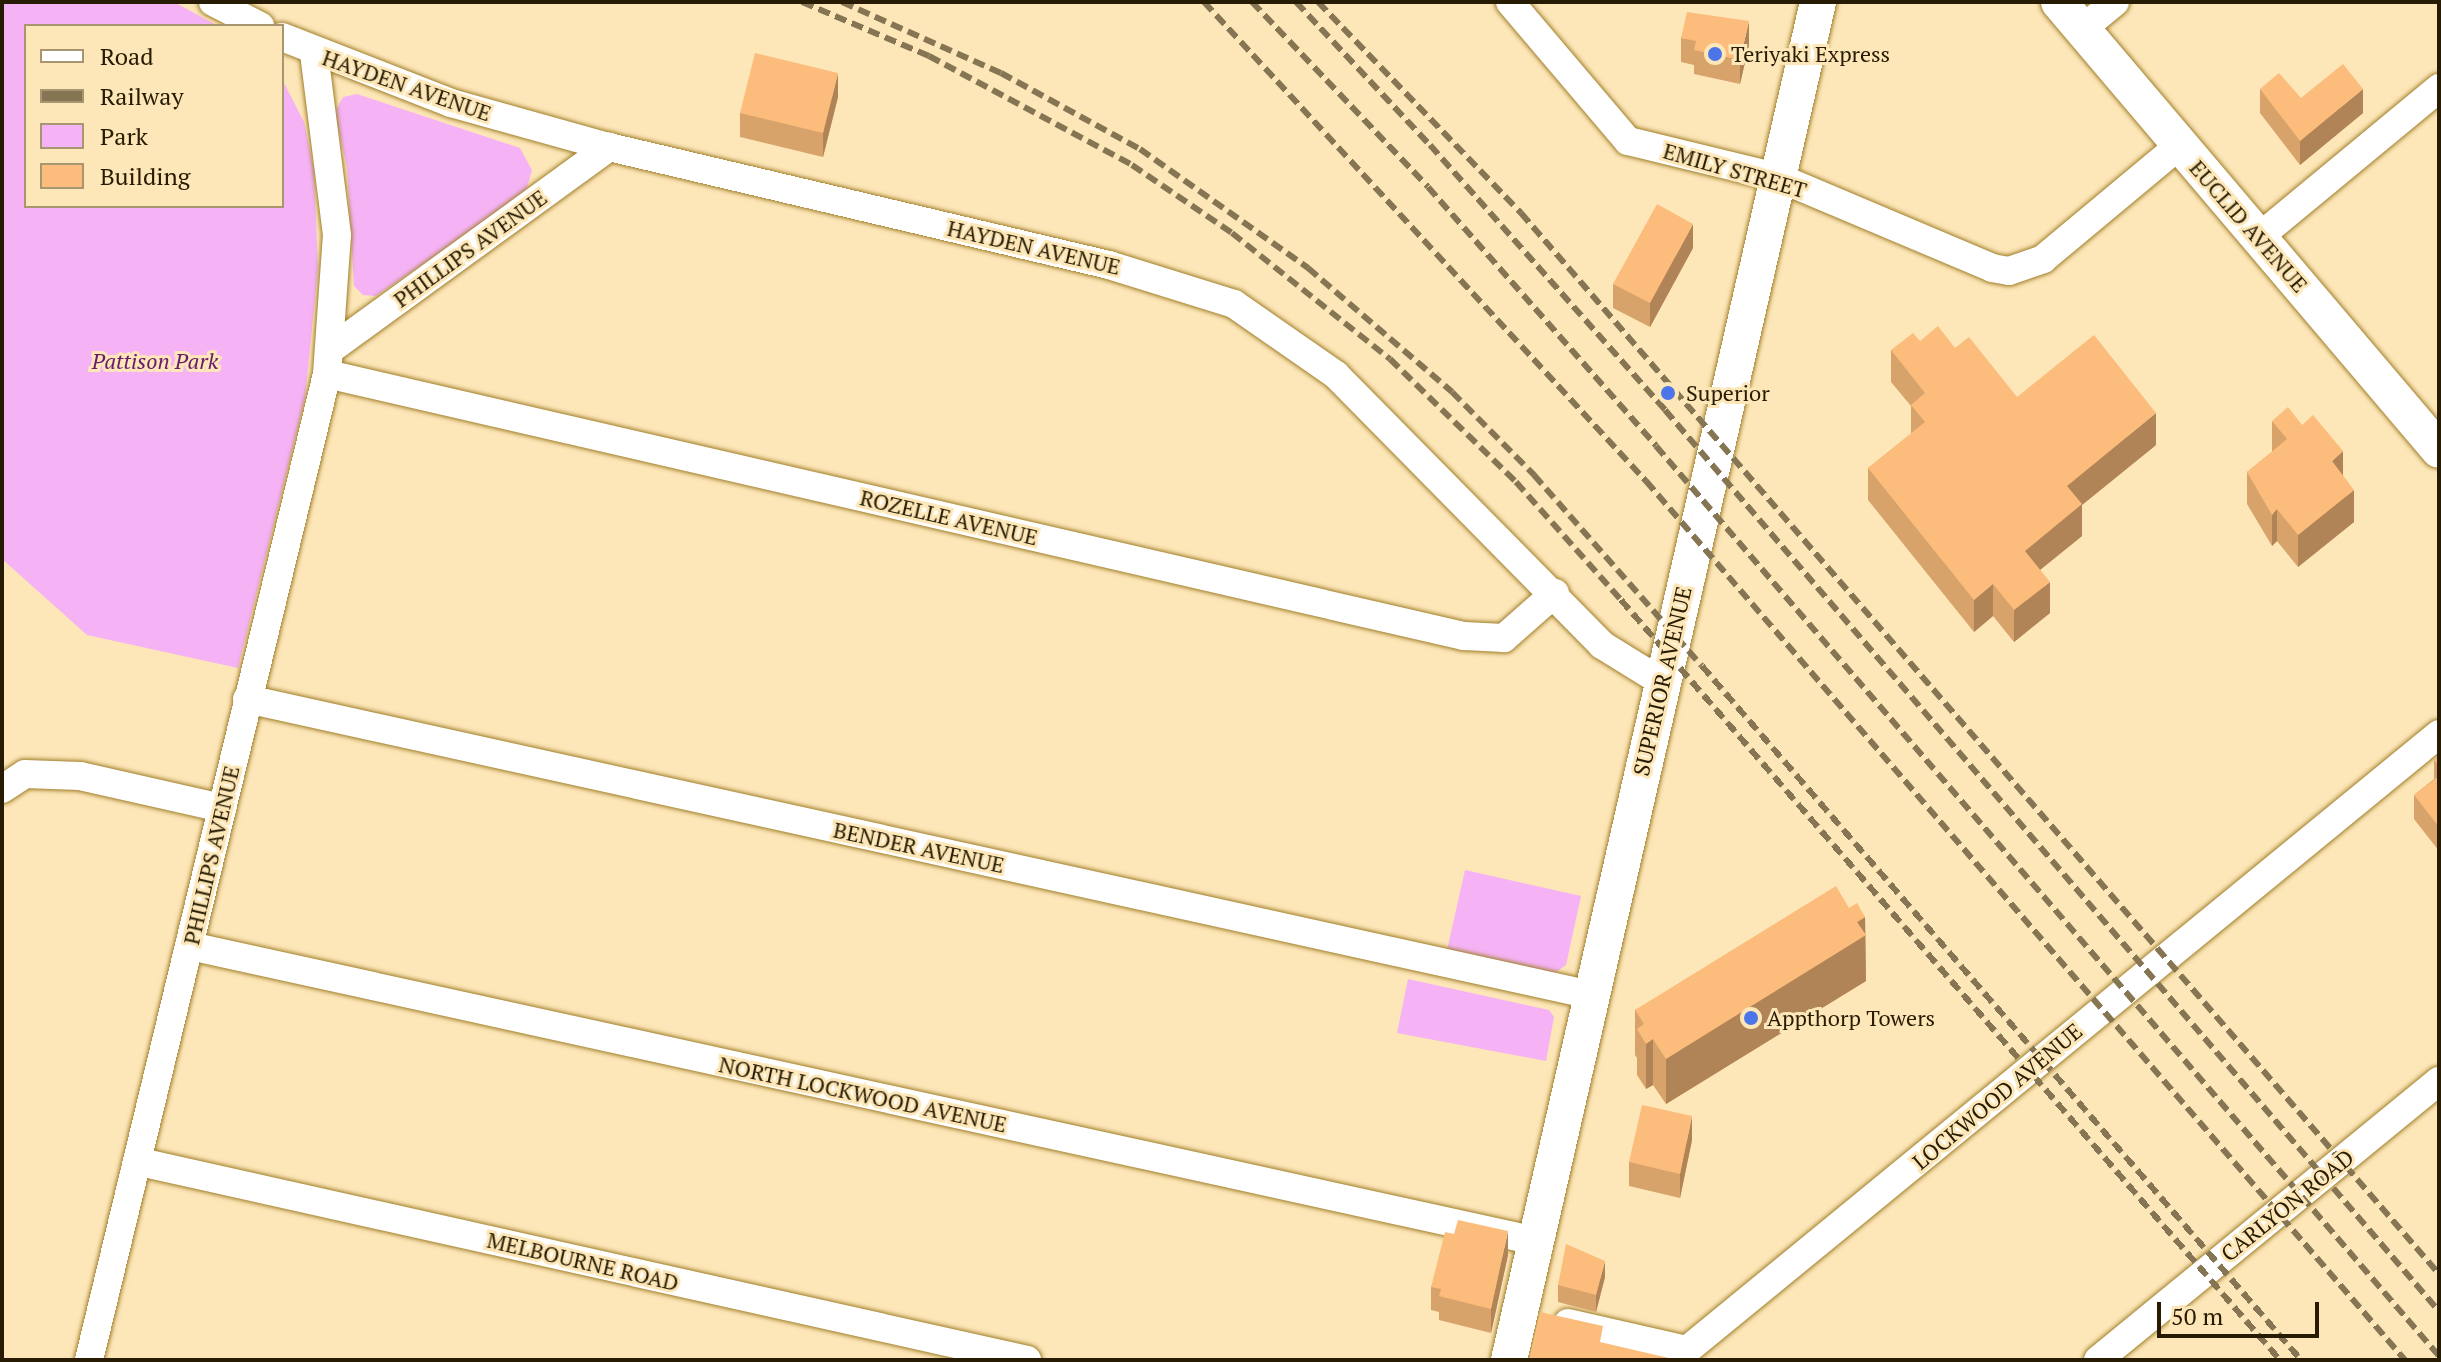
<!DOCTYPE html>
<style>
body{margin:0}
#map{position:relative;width:2441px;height:1362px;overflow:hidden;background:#fde7b8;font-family:"PT Serif",serif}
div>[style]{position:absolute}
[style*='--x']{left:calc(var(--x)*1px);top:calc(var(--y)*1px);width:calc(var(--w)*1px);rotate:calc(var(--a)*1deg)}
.green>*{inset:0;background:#f5b3f6}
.roads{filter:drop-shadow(0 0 2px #a17f2a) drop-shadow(0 0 2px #a17f2a)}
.minor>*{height:28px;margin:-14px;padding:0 14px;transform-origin:14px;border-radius:14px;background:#fff}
.major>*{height:36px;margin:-18px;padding:0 18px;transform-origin:18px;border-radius:18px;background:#fff}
.rail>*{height:6px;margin-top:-3px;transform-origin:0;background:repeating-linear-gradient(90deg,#857552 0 12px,transparent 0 18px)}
.wall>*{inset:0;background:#d8a26b}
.shaded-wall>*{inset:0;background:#b08457}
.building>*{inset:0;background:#fbbc7c}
.dots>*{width:22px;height:22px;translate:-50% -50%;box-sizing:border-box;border:4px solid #fde7b8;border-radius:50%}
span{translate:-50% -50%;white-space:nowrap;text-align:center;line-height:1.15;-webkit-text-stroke:6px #fde7b8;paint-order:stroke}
.poi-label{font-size:22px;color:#271c03}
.left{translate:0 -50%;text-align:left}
.street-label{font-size:22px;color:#271c03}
.park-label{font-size:22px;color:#691b6c;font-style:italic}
.frame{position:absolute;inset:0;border:4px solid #271c03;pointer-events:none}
.legend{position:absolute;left:24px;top:24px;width:260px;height:184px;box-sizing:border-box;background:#fde7b8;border:2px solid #a79670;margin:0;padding:10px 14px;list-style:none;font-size:24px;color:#271c03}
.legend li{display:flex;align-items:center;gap:16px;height:40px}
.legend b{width:40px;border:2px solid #a79670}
.scale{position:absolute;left:2157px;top:1302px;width:162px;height:36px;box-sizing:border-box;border:4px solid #271c03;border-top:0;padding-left:10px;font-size:24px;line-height:28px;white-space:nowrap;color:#271c03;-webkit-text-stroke:6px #fde7b8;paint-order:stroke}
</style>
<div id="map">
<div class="green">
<i style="clip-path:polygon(2px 2px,174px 2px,218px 26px,26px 26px,26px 206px,282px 206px,282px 79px,304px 122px,314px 170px,318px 269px,305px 398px,238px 668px,87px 635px,2px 559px)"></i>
<i style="clip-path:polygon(357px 94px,520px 148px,532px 170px,525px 195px,376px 296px,363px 295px,354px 286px,347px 168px,335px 112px,343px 97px)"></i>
<i style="clip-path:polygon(1465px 870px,1581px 896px,1566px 965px,1553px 974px,1447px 950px)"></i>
<i style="clip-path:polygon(1408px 979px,1549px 1010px,1554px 1017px,1546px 1061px,1397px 1033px)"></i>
</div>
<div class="roads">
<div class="minor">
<i style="--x:213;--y:2;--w:53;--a:27.1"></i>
<i style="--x:1510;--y:2;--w:182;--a:49.7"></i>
<i style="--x:1628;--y:141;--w:153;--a:13.6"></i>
<i style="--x:1777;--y:177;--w:233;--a:22.9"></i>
<i style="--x:1992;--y:268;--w:17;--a:10"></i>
<i style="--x:2009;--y:271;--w:36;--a:-19"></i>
<i style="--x:2043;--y:259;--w:178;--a:-39.8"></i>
<i style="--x:2081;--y:30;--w:44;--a:-39.5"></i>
<i style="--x:282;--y:37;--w:181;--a:21.3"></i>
<i style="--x:451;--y:103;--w:164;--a:15.6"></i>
<i style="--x:609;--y:147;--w:514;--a:13.28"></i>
<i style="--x:1109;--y:265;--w:131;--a:17.3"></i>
<i style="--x:1234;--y:304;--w:124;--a:34.8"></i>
<i style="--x:1336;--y:375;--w:379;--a:45.4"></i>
<i style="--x:1602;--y:645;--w:70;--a:31.7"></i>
<i style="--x:2259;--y:237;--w:234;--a:-39.6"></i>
<i style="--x:331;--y:349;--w:344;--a:-36"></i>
<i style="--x:327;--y:374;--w:1167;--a:12.98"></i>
<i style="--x:1464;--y:636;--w:40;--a:2.9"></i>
<i style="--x:1504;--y:638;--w:68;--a:-41.4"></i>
<i style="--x:247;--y:699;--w:1376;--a:12.42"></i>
<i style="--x:2;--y:789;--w:27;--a:-33"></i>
<i style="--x:25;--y:774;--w:55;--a:2.1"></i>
<i style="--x:80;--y:776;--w:146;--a:12.7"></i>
<i style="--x:190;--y:946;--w:1378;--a:12.36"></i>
<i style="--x:140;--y:1162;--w:909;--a:12.58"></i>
<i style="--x:1568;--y:1323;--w:122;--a:12.8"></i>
<i style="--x:1687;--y:1350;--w:972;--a:-39.32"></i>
<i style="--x:89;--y:1360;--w:1014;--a:-76.43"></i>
<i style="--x:327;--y:374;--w:139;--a:-85.9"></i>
<i style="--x:337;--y:235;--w:182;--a:-97.2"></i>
<i style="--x:2098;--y:1360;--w:441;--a:-39.3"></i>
</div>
<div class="major">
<i style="--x:2059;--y:2;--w:587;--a:49.69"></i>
<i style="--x:1509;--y:1360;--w:1393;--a:-77.18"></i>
</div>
</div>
<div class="rail">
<i style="--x:802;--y:2;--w:138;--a:23"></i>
<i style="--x:929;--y:56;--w:230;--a:28.2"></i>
<i style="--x:1132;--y:165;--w:121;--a:34.2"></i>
<i style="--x:1232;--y:233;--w:202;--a:38.6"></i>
<i style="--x:1390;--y:359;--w:176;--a:44.3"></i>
<i style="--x:1516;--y:482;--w:158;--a:48.3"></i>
<i style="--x:1621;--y:600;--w:1006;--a:49.07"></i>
<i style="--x:842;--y:2;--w:174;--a:24.1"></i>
<i style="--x:1001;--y:73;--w:158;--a:28.7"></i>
<i style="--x:1140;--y:149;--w:206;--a:35.3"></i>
<i style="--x:1308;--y:268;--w:190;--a:40.7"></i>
<i style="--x:1452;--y:392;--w:117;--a:45.3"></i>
<i style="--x:1534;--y:475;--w:254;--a:48.7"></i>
<i style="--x:1702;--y:666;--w:917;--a:49.2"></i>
<i style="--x:1204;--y:2;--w:652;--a:47.3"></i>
<i style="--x:1646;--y:481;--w:1161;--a:49.19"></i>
<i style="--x:1252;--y:2;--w:255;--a:46.4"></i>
<i style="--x:1428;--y:187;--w:345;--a:48.6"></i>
<i style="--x:1656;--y:446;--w:1200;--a:49.29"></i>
<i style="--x:1296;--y:2;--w:196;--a:46.9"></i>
<i style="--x:1430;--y:145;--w:354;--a:48.4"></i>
<i style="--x:1665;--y:410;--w:1188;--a:49.34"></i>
<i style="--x:1318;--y:2;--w:293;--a:46.1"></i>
<i style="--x:1521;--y:213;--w:1403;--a:49.13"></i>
</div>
<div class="wall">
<i style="clip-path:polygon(1681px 38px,1749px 45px,1740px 84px,1694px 74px,1694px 65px,1681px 62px)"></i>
<i style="clip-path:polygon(2260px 89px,2301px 98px,2363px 113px,2300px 165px,2260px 113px)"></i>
<i style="clip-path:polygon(838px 97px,823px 157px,740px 137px,740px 113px)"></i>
<i style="clip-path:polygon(1693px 248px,1650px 327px,1613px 308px,1613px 284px)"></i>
<i style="clip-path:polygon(1920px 341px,1955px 348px,2017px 397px,2156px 445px,2082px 505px,2082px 536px,2040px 570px,2050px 613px,2014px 642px,1993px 616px,1974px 632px,1868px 500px,1868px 468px,1911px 434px,1911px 406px,1891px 382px,1891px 350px)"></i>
<i style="clip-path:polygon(2272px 421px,2343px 475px,2354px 522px,2298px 567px,2277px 541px,2272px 546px,2247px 504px,2247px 472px,2272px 452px)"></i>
<i style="clip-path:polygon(2439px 756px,2439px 851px,2414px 819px,2414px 795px,2434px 779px,2434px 760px)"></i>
<i style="clip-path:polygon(1849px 908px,1865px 917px,1866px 981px,1666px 1104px,1653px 1085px,1646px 1089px,1637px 1075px,1637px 1058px,1635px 1055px,1635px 1010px)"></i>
<i style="clip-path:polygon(1692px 1140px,1680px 1198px,1629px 1186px,1629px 1162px)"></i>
<i style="clip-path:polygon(1508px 1255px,1491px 1333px,1439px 1320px,1439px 1312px,1431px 1310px,1431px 1287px)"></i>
<i style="clip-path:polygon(1605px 1277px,1596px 1312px,1558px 1302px,1558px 1285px)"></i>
</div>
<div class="shaded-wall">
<i style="clip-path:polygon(1749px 21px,1749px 45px,1740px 84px,1740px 60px)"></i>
<i style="clip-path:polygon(838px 73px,838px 97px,823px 157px,823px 133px)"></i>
<i style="clip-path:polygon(2363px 89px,2363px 113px,2300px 165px,2300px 141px)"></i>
<i style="clip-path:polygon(1693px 224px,1693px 248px,1650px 327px,1650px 303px)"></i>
<i style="clip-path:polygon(2156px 413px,2156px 445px,2082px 505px,2082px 536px,2025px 582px,2025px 551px,2067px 486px)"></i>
<i style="clip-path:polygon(2343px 451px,2343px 482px,2332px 461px)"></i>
<i style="clip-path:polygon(2354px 490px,2354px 522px,2298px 567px,2298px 535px)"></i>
<i style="clip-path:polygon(2277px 509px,2277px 541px,2272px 546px,2272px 515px)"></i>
<i style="clip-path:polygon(2050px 582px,2050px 613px,2014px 642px,2014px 610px)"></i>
<i style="clip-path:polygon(1993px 584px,1993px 616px,1974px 632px,1974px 600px)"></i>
<i style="clip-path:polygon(1865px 917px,1866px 981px,1666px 1104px,1666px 1059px)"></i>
<i style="clip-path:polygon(1653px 1039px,1653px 1085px,1646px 1089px,1646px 1044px)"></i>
<i style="clip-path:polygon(1692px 1116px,1692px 1140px,1680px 1198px,1680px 1174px)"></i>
<i style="clip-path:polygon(1508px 1231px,1508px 1255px,1491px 1333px,1491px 1309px)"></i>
<i style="clip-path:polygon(1605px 1261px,1605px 1277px,1596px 1312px,1596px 1295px)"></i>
</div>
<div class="building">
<i style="clip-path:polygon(1687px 12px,1749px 21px,1740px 60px,1694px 50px,1696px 41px,1681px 38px)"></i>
<i style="clip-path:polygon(755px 53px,838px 73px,823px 133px,740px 113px)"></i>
<i style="clip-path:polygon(2343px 64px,2363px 89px,2300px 141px,2260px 89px,2279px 73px,2301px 98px)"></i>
<i style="clip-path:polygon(1657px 204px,1693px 224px,1650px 303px,1613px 284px)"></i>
<i style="clip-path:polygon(1938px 326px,1955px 348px,1969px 337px,2017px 397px,2094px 335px,2156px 413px,2067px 486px,2082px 504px,2025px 551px,2050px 582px,2014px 610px,1993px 584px,1974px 600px,1868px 468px,1925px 422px,1911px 405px,1925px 393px,1891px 350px,1913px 333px,1920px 341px)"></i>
<i style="clip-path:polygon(2288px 407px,2302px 425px,2313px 415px,2343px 451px,2332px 461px,2354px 490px,2298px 535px,2277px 509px,2272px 515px,2247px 472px,2287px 439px,2272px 421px)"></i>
<i style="clip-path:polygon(2439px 756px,2439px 766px,2434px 760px)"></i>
<i style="clip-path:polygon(2439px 776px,2439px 827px,2414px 795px)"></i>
<i style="clip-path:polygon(1836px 886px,1849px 908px,1857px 903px,1865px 917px,1857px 922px,1866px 935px,1666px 1059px,1653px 1039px,1646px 1044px,1637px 1029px,1644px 1024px,1635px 1010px)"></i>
<i style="clip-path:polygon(1642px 1105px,1692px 1116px,1680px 1174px,1629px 1162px)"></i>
<i style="clip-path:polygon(1458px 1220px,1508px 1231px,1491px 1309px,1439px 1296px,1441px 1289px,1431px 1287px,1445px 1232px,1454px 1234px)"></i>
<i style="clip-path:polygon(1566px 1244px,1605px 1261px,1596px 1295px,1558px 1285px)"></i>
<i style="clip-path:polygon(1540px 1312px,1603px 1326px,1600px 1342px,1673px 1359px,1672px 1360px,1529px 1360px)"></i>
</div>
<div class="dots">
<i style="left:1715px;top:54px;background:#4b75e8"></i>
<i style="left:1668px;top:393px;background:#4b75e8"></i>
<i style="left:1751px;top:1018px;background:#4b75e8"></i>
</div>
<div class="poi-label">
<span class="left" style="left:1731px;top:54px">Teriyaki Express</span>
<span class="left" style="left:1686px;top:393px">Superior</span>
<span class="left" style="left:1767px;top:1018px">Appthorp Towers</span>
</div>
<div class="street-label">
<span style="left:407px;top:85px;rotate:19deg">HAYDEN AVENUE</span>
<span style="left:1735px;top:170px;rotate:16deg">EMILY STREET</span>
<span style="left:2249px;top:226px;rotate:49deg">EUCLID AVENUE</span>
<span style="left:1034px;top:247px;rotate:13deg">HAYDEN AVENUE</span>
<span style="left:470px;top:248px;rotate:-36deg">PHILLIPS AVENUE</span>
<span style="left:949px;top:517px;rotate:13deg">ROZELLE AVENUE</span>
<span style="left:1662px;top:681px;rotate:-77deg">SUPERIOR AVENUE</span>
<span style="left:919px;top:847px;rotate:12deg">BENDER AVENUE</span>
<span style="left:211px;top:855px;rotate:-77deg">PHILLIPS AVENUE</span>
<span style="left:863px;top:1094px;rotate:12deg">NORTH LOCKWOOD AVENUE</span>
<span style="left:1997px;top:1096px;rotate:-40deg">LOCKWOOD AVENUE</span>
<span style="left:2287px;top:1205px;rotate:-39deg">CARLYON ROAD</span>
<span style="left:583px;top:1261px;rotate:13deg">MELBOURNE ROAD</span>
</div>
<div class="park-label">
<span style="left:155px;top:361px">Pattison Park</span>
</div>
<div class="frame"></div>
<ul class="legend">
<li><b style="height:10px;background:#fff"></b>Road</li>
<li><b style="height:10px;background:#857552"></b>Railway</li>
<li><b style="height:22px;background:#f5b3f6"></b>Park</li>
<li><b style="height:22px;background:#fbbc7c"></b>Building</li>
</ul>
<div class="scale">50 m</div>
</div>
